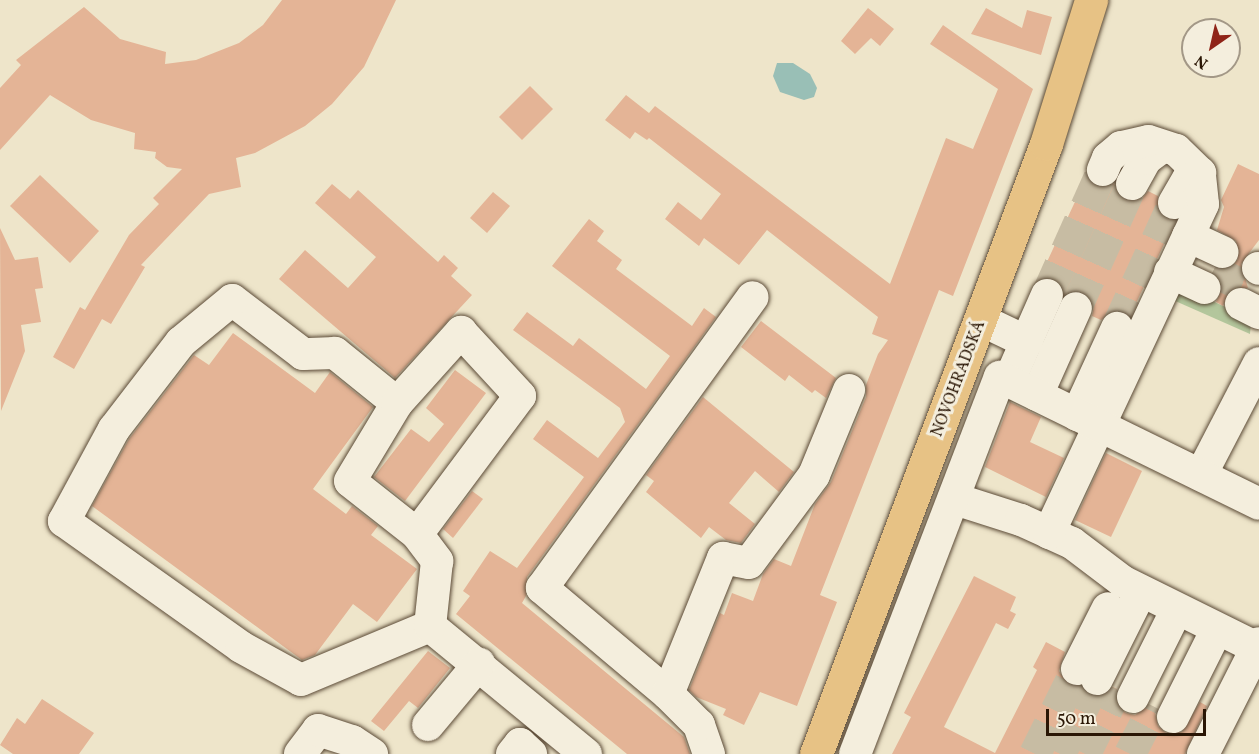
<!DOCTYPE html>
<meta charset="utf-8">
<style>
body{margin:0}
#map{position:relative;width:1259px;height:754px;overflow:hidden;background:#eee5ca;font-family:Vollkorn,serif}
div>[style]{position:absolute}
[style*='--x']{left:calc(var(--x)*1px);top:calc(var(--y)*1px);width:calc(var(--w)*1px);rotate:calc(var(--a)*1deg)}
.green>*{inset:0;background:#b3c69c}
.water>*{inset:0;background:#99bfb6}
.building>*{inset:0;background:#e4b496}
.minor-tunnel>*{height:32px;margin-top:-16px;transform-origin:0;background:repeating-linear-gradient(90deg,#c7bca3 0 32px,transparent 0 48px)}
.roads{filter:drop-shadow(0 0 2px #5b4a36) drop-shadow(0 0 2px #5b4a36)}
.minor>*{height:32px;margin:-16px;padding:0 16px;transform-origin:16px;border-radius:16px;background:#f4eedd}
.major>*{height:33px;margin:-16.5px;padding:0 16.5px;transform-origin:16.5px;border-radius:16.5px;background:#e7c285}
span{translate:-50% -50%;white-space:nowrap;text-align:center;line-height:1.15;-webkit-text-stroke:6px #f4eedd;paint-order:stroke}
.street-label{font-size:16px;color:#2a1605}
.north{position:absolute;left:1181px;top:18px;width:60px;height:60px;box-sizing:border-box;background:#f4eedd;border:2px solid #a39887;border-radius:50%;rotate:214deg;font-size:16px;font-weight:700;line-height:24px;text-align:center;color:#2a1605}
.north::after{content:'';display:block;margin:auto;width:21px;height:27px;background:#8f2418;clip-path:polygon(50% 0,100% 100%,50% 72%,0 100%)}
.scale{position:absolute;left:1046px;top:709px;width:160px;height:27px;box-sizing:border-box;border:3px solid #2a1605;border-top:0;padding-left:8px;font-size:18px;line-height:21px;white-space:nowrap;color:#2a1605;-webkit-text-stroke:4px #f4eedd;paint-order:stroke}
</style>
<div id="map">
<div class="green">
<i style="clip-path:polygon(1191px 291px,1247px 317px,1251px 323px,1250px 334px,1173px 300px,1176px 294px)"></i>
</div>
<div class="water">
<i style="clip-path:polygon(777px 63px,793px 63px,810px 74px,817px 88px,814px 97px,804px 100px,780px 92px,773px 76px)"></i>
</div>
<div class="building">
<i style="clip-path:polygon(282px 0,396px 0,364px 67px,332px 104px,305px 126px,255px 153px,236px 158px,241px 187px,209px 194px,141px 265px,145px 267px,111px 324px,102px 319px,74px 369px,53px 357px,80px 307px,85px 310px,129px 235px,159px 204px,153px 198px,182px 169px,167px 167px,155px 158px,156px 152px,134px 149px,135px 133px,91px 120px,50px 95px,0 150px,0 88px,21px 65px,16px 60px,84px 7px,120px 39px,166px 52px,165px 64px,196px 60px,239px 43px,263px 25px)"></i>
<i style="clip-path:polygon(868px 8px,894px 29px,880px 46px,871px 38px,855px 54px,841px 41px)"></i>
<i style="clip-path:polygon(986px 8px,1022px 28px,1027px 10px,1052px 17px,1041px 55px,971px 34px)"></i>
<i style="clip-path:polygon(943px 25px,1033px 89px,953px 296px,939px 290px,820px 595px,837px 602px,797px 706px,760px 692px,744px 725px,723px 715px,726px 709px,696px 697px,689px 690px,720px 613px,724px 615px,732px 593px,753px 601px,763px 574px,774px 559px,791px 566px,815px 504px,831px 482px,866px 397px,866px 385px,878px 354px,888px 340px,872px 334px,878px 317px,767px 230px,739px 265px,704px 238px,699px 246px,665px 219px,678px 202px,701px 220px,721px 194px,649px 138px,647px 140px,635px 132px,630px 139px,605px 120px,626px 95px,649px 113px,655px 106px,890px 284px,946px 138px,973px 149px,998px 89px,930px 44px)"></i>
<i style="clip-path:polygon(530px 86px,553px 109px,522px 140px,499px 117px)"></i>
<i style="clip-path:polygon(1238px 164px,1259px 174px,1259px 240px,1241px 264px,1248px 288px,1231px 289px,1223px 306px,1216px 302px,1223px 287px,1213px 272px,1232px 267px,1238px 259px,1236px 241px,1217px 230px,1224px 207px,1221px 200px)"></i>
<i style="clip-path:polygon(40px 175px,99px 231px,70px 263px,10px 206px)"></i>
<i style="clip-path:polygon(1087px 176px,1097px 187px,1114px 184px,1124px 200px,1141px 200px,1148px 191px,1158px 196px,1159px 212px,1175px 221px,1130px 316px,1115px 310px,1101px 320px,1092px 316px,1094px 306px,1084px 292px,1065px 294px,1055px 279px,1039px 279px)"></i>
<i style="clip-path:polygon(332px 184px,350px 199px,358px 190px,438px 262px,444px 255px,458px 268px,451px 276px,472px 295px,395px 378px,279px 279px,305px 250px,348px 288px,376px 257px,315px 203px)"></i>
<i style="clip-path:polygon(493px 192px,510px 206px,487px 233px,470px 218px)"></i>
<i style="clip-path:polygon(589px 219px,604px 231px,597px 241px,622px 260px,616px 269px,692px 326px,704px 308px,716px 317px,527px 577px,526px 596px,522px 603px,684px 737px,690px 754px,627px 754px,456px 614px,470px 596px,463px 591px,490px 551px,517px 568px,584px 477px,533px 439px,547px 420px,598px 458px,625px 422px,620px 408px,513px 330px,527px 312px,573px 346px,579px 338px,646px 389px,670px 356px,552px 266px)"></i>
<i style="clip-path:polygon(0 228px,15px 260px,38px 257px,43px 288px,35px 289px,41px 322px,21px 325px,25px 351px,1px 411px)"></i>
<i style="clip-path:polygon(761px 321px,836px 378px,826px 398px,815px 390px,812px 393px,789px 375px,785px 381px,741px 347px)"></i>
<i style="clip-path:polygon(233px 333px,315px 393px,330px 372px,373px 407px,313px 489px,346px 514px,352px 506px,378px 526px,371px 535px,417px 569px,377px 622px,353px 604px,315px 655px,302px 660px,92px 506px,129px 439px,194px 355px,209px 365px)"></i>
<i style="clip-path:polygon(455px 370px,486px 393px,405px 501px,374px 477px,411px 429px,429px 442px,444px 424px,426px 408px)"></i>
<i style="clip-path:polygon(703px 397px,794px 472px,779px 492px,755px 471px,729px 503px,755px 524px,741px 543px,726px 540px,709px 527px,701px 538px,646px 492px,654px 481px,646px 475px)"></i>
<i style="clip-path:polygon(1010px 402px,1041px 417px,1030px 442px,1064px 458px,1046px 497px,985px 467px)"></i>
<i style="clip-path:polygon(1106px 453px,1142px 471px,1111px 537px,1075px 520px)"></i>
<i style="clip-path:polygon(472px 491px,483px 499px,453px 538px,443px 529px)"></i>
<i style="clip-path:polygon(974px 576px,1016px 597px,1010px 611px,1016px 614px,1008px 629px,996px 623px,944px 727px,995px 753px,1037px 670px,1033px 667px,1046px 642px,1065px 652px,1059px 671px,1068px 685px,1081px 686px,1088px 695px,1097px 697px,1113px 687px,1117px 689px,1118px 706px,1126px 713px,1135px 715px,1149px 705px,1154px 707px,1158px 726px,1166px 733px,1182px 732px,1200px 702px,1207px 706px,1185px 754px,892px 754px,911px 717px,904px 713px)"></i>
<i style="clip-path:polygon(428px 651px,450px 668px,418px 708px,409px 701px,384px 731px,371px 721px)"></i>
<i style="clip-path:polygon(42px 699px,94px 733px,79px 754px,13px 754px,0 745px,17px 718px,25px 724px)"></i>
</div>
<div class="minor-tunnel">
<i style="--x:1213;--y:271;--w:39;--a:26"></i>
<i style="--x:1047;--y:295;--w:137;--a:-65.9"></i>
<i style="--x:1076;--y:308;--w:136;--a:-65.7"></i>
<i style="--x:1117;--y:328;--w:137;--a:-65.5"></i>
<i style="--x:1035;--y:754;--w:95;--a:-63.7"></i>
<i style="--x:1060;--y:754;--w:84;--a:-63.7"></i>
<i style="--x:1085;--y:754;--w:72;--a:-63.8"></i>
<i style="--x:1130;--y:754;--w:53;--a:-62.9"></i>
</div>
<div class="roads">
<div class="minor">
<i style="--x:1132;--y:184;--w:29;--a:-61"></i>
<i style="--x:1146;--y:159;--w:21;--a:-37"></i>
<i style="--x:1174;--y:203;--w:30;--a:-60"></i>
<i style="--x:1189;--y:177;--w:12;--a:-20"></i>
<i style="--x:1188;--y:236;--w:38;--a:25"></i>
<i style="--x:1258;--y:268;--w:1;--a:45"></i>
<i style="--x:1170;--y:272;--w:38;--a:25"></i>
<i style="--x:1241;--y:304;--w:20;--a:27"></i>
<i style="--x:981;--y:320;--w:51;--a:25.6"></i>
<i style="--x:1009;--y:381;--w:94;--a:-66.2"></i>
<i style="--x:1037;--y:395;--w:95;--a:-65.9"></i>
<i style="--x:397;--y:403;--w:80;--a:-141.1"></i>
<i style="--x:335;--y:353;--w:32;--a:178"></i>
<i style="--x:303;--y:354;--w:89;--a:-142.7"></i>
<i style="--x:232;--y:300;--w:66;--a:140.5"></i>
<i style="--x:181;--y:342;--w:110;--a:127.6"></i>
<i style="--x:114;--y:429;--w:105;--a:118.5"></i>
<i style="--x:64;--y:521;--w:217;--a:35.4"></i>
<i style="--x:241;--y:647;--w:68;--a:28.8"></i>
<i style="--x:301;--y:680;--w:140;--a:-22.7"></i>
<i style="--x:430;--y:626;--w:202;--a:39.4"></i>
<i style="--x:1077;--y:415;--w:96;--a:-65.3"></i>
<i style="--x:1201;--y:475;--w:126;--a:-62.6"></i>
<i style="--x:955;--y:499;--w:69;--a:17.7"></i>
<i style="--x:1021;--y:520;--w:56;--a:24.3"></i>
<i style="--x:1072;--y:543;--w:63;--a:37.2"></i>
<i style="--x:1122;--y:581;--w:151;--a:26.4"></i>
<i style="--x:1049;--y:533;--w:363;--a:-64.9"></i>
<i style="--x:1203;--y:204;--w:31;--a:-96"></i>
<i style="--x:1200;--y:173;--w:33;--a:-136"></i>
<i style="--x:1176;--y:150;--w:29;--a:-162"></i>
<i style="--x:1148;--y:141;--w:28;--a:167"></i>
<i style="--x:1121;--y:147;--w:17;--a:140"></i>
<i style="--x:1108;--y:158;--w:13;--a:113"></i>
<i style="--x:417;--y:534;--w:85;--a:-141.7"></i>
<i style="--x:350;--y:481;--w:91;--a:-58.9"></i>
<i style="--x:397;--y:403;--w:96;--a:-48"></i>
<i style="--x:461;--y:332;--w:87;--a:47.3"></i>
<i style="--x:520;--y:396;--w:172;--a:126.7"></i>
<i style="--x:417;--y:534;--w:34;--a:53"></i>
<i style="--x:437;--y:561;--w:65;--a:96.1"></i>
<i style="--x:1077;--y:669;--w:68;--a:-63.1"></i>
<i style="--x:1097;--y:679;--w:98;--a:-63.4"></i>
<i style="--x:668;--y:694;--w:165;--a:-139.9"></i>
<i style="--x:542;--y:588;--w:359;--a:-54.1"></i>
<i style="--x:1133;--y:697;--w:98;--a:-63.4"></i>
<i style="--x:1173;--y:717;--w:98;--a:-63.4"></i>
<i style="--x:428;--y:725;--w:80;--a:-50.1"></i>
<i style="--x:300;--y:754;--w:30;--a:-53"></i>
<i style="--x:318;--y:730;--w:36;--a:18"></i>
<i style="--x:352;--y:741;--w:24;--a:33"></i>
<i style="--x:512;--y:754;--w:13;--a:-51"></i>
<i style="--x:520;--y:744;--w:15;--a:42"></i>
<i style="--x:709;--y:754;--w:31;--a:-109"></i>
<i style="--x:699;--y:725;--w:44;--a:-135"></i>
<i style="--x:668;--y:694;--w:147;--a:-68"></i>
<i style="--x:723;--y:558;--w:26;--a:11"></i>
<i style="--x:749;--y:563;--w:109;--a:-53.5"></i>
<i style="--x:814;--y:475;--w:92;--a:-67.6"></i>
<i style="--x:855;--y:754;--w:404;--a:-69"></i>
<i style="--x:1000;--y:377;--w:288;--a:26.1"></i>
<i style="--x:1203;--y:754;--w:124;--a:-63.2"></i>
</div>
<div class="major">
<i style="--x:816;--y:754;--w:652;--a:-69.34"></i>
<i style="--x:1046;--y:144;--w:151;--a:-72.6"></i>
</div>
</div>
<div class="street-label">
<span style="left:959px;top:379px;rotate:-69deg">NOVOHRADSKÁ</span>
</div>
<div class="north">N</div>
<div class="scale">50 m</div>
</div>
